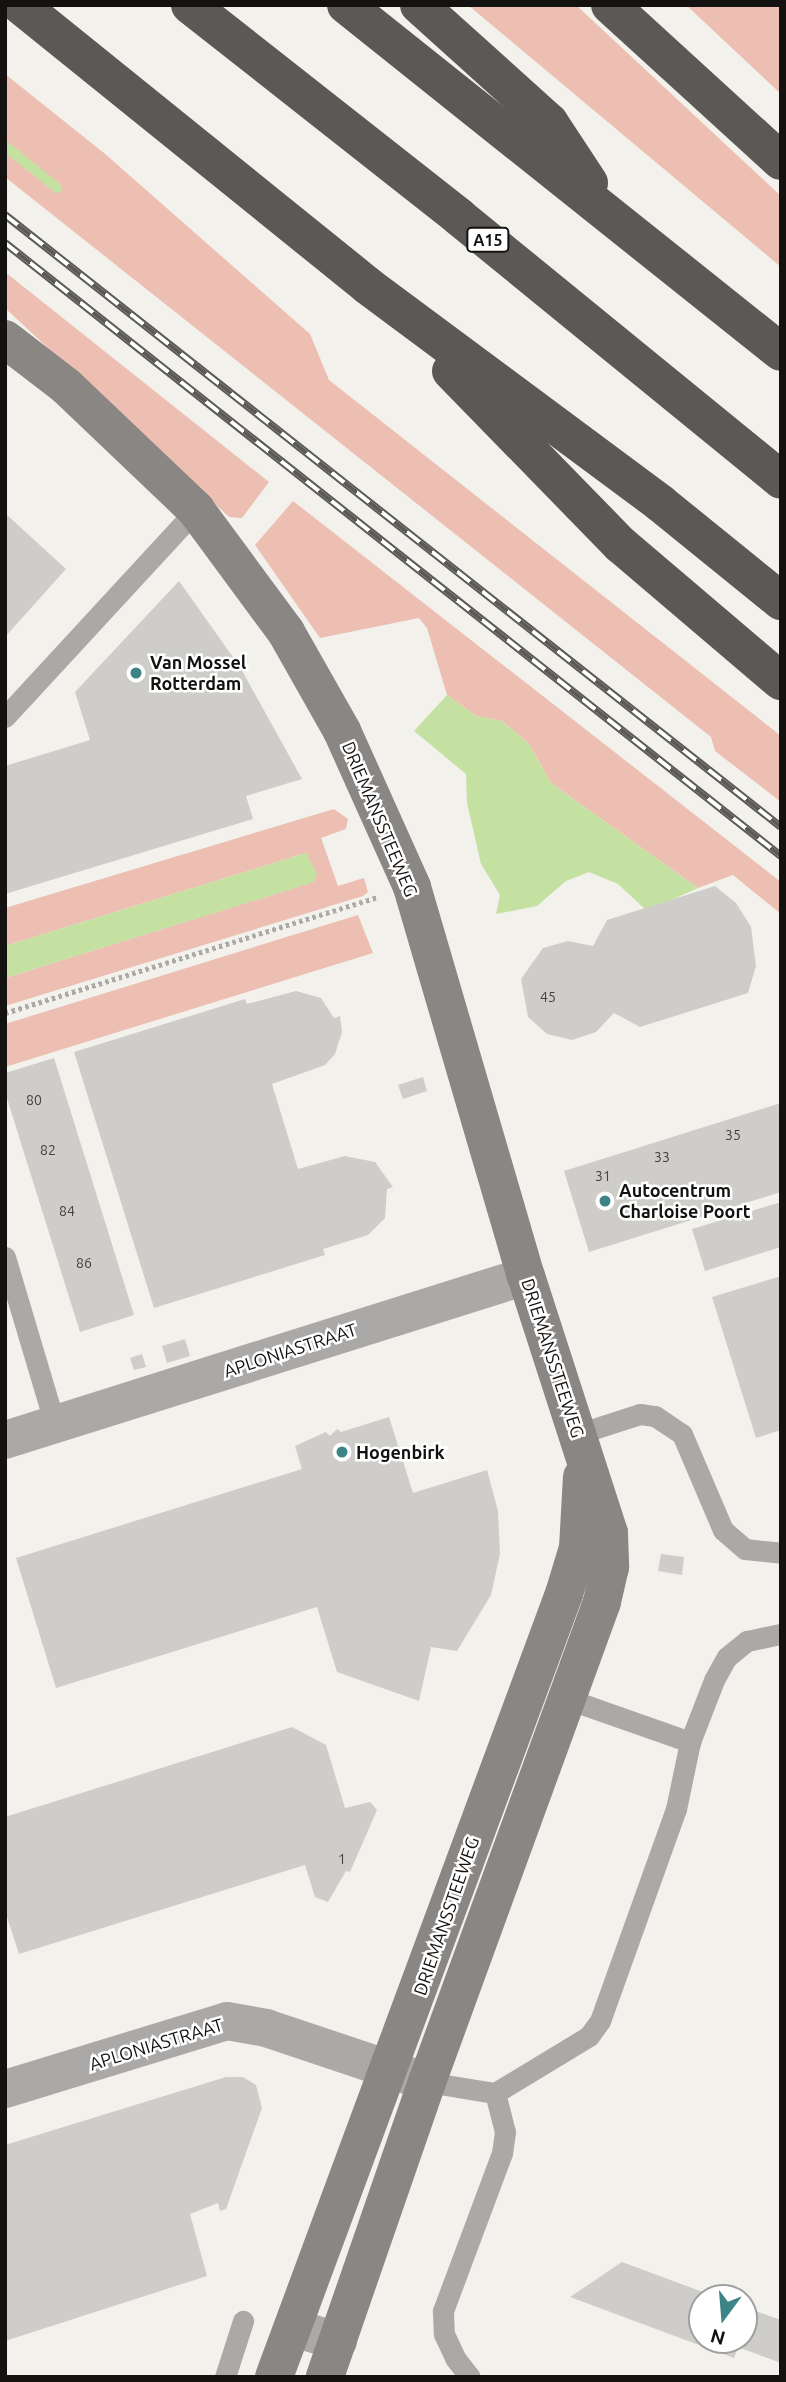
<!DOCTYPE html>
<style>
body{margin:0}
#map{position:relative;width:786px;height:2382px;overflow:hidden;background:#f3f1ec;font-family:Ubuntu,sans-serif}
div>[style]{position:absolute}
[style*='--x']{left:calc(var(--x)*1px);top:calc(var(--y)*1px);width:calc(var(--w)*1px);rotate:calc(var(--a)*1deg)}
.green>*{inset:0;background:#ecbfb2}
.water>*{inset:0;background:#c5e1a1}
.stream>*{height:10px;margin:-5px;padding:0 5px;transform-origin:5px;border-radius:5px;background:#c5e1a1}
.building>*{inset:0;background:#cecdc9}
.path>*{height:4.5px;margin-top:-2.25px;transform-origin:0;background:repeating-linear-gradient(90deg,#acaaa7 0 3.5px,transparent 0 7px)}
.lane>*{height:21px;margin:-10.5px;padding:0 10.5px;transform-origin:10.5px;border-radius:10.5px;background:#aba9a8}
.street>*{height:38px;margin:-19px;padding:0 19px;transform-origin:19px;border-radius:19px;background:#aba9a8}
.secondary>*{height:38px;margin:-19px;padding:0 19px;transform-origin:19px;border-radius:19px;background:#898684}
.highway>*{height:38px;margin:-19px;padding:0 19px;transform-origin:19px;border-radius:19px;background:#5c5856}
.rail>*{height:8px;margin-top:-4px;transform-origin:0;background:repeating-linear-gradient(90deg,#fff 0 16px,#5b5a57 0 32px);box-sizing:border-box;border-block:2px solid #5b5a57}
.dots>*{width:19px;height:19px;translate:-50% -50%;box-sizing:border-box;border:4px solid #fff;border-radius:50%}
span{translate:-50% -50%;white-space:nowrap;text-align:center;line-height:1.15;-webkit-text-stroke:5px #fff;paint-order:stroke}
.number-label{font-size:14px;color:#42413f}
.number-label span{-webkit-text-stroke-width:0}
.shield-label span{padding:2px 5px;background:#fff;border:2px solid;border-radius:5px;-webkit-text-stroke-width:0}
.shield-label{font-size:16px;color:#131211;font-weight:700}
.poi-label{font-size:18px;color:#131211;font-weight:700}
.left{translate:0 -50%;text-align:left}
.street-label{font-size:18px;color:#131211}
.frame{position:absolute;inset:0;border:7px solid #131211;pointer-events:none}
.north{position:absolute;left:688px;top:2284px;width:70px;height:70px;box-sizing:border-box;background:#fff;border:2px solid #a1a0a0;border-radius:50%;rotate:196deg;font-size:19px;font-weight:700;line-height:28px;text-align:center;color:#131211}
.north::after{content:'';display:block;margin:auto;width:24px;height:32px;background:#3c8485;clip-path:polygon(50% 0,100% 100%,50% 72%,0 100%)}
</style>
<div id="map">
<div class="green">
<i style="clip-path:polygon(468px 5px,576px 5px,781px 196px,781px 267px)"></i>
<i style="clip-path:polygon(686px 5px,781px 5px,781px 94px)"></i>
<i style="clip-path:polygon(5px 74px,104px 153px,310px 334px,329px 380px,781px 736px,781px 802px,715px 751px,711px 737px,5px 177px)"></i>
<i style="clip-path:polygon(5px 272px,269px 482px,242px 518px,229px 517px,5px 308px)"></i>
<i style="clip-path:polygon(293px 501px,781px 882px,781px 914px,733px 875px,698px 888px,551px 783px,529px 744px,502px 721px,476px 716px,447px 695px,427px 628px,419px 618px,320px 638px,255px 545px)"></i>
<i style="clip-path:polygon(334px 809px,348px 819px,346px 829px,321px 838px,338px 886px,364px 878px,368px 892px,363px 896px,5px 1006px,5px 978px,313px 882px,306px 853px,5px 946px,5px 908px)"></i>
<i style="clip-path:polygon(358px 915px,373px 953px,5px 1067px,5px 1024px)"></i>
</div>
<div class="water">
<i style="clip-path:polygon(447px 695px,476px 716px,502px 721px,529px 744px,551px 783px,698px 888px,647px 911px,618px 884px,589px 872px,566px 881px,537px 906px,496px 914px,500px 895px,481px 864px,467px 803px,466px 774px,414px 731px)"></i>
<i style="clip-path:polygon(306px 853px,317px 873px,314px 882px,5px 978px,5px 946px)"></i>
</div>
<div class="stream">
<i style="--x:5;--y:146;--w:67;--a:38.9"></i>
</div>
<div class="building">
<i style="clip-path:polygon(7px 515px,66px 569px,5px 637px,5px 517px)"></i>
<i style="clip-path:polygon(179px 581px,240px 667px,302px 779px,246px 796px,253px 819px,5px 894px,5px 766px,90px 740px,75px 692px)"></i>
<i style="clip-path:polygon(715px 886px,736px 903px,751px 927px,756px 966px,748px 993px,640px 1027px,614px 1013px,596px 1032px,572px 1040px,547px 1034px,528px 1017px,521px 979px,543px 948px,568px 941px,593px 946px,607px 920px)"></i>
<i style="clip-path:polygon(296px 991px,321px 998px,334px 1018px,340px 1016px,342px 1032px,335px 1054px,325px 1065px,272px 1084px,298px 1169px,345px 1156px,375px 1162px,393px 1187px,387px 1189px,385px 1218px,368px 1235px,323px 1249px,325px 1255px,154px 1308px,74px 1052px,245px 999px,247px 1004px)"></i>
<i style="clip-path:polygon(54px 1058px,134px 1315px,80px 1332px,5px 1092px,5px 1073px)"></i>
<i style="clip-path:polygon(423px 1077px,427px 1091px,403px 1099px,398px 1085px)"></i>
<i style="clip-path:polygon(781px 1103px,781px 1192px,589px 1252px,564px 1171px)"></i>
<i style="clip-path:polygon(781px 1202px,781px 1247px,705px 1271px,692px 1229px)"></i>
<i style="clip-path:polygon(781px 1276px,781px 1430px,756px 1438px,712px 1297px)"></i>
<i style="clip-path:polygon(185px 1339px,190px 1356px,167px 1363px,162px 1346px)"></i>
<i style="clip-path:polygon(142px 1354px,146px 1367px,134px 1370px,130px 1358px)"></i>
<i style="clip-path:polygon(389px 1417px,413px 1493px,487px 1470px,498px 1511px,500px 1554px,491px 1595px,457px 1651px,431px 1647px,419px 1701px,337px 1672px,317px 1607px,56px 1688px,16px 1558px,302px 1469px,295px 1446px,326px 1432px,330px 1436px,337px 1429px,341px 1432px)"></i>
<i style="clip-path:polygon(661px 1554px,684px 1557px,682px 1575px,658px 1571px)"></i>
<i style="clip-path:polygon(292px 1727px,326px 1745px,345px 1808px,370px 1802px,377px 1810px,350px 1872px,346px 1871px,328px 1902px,315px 1897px,305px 1865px,19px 1954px,5px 1911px,5px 1817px)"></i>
<i style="clip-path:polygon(226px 2077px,243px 2077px,256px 2085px,262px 2108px,226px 2209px,220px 2211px,218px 2203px,190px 2214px,207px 2276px,5px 2341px,5px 2145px)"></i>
<i style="clip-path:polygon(622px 2262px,719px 2298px,702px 2298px,702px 2340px,744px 2340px,744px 2307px,781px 2320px,781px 2363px,738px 2347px,734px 2358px,570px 2297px)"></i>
</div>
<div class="path">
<i style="--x:5;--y:1013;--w:390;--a:-17.3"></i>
</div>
<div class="lane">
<i style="--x:5;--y:717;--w:282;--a:-47.3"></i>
<i style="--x:5;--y:1257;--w:175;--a:73.4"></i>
<i style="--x:578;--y:1434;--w:65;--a:-17.9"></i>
<i style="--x:640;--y:1414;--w:15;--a:8"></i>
<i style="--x:655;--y:1416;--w:32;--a:34"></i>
<i style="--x:682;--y:1434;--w:104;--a:66.9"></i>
<i style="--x:723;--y:1530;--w:29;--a:41"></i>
<i style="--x:745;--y:1549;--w:36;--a:6"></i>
<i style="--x:565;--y:1698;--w:133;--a:19.4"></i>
<i style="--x:427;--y:2082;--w:69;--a:9.2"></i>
<i style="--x:495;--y:2093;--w:40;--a:75.6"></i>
<i style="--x:505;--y:2132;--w:21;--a:98"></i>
<i style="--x:502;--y:2153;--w:169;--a:110.5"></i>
<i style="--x:443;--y:2311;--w:23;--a:88"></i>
<i style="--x:444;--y:2334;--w:26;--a:65"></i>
<i style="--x:455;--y:2358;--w:24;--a:52"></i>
<i style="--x:495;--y:2093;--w:110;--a:-31.2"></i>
<i style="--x:589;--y:2036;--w:19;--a:-54"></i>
<i style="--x:600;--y:2021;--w:225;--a:-70.3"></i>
<i style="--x:676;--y:1809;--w:68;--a:-78.2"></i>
<i style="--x:690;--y:1742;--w:66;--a:-68.8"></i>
<i style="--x:714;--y:1680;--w:26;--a:-61"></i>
<i style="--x:727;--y:1657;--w:26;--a:-39"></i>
<i style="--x:747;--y:1641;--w:35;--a:-12"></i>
<i style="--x:225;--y:2377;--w:59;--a:-72.2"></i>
</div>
<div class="street">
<i style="--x:5;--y:1440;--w:546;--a:-17.47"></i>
<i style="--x:5;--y:2089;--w:232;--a:-17"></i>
<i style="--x:227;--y:2021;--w:40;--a:10"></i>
<i style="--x:266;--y:2028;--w:170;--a:18.5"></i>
<i style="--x:293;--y:2328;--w:47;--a:16.1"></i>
</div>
<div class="secondary">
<i style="--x:5;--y:339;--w:77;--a:37.6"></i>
<i style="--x:66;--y:386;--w:180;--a:43.6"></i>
<i style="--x:196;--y:510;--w:152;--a:53.6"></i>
<i style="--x:286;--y:632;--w:114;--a:60.5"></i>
<i style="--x:342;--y:731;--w:171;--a:65.8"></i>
<i style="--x:412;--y:887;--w:405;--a:73.7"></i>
<i style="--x:526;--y:1276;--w:270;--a:72.1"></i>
<i style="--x:609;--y:1533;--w:34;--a:88"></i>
<i style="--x:610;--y:1567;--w:36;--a:103"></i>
<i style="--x:602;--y:1602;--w:511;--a:110.03"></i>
<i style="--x:427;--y:2082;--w:312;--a:109.1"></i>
<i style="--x:274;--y:2377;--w:835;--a:-69.68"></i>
<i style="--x:564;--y:1594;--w:48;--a:-73.1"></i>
<i style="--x:578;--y:1548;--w:71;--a:-86.8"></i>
</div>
<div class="highway">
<i style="--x:20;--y:5;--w:447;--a:38.9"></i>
<i style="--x:368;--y:286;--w:364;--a:36.6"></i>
<i style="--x:660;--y:503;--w:156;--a:39"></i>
<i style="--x:190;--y:5;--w:342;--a:38.2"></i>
<i style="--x:459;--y:217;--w:416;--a:39.2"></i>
<i style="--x:346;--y:5;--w:556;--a:38.58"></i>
<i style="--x:419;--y:5;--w:175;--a:42"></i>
<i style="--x:549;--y:122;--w:73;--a:56.7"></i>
<i style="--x:610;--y:5;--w:231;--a:42.4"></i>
<i style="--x:451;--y:371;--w:243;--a:45.7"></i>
<i style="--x:621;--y:545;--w:210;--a:40.4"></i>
</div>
<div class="rail">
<i style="--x:5;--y:215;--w:988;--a:38.26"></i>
<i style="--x:5;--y:243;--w:989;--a:38.31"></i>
</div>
<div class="dots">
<i style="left:136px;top:673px;background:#3c8485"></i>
<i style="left:605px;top:1201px;background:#3c8485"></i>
<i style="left:342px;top:1452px;background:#3c8485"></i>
</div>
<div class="number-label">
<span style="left:548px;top:997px">45</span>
<span style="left:34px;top:1100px">80</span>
<span style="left:733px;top:1135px">35</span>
<span style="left:48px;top:1150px">82</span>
<span style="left:662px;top:1157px">33</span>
<span style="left:603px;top:1176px">31</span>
<span style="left:67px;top:1211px">84</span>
<span style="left:84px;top:1263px">86</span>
<span style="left:342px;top:1859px">1</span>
</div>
<div class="shield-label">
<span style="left:488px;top:240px">A15</span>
</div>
<div class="poi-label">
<span class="left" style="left:150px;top:673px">Van Mossel<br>Rotterdam</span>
<span class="left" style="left:619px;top:1201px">Autocentrum<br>Charloise Poort</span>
<span class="left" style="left:356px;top:1452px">Hogenbirk</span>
</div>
<div class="street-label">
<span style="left:380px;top:819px;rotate:67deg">DRIEMANSSTEEWEG</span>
<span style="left:290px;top:1350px;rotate:-18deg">APLONIASTRAAT</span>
<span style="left:553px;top:1358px;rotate:72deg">DRIEMANSSTEEWEG</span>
<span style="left:446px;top:1916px;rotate:-71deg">DRIEMANSSTEEWEG</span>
<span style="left:156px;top:2044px;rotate:-17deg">APLONIASTRAAT</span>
</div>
<div class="frame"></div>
<div class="north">N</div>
</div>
